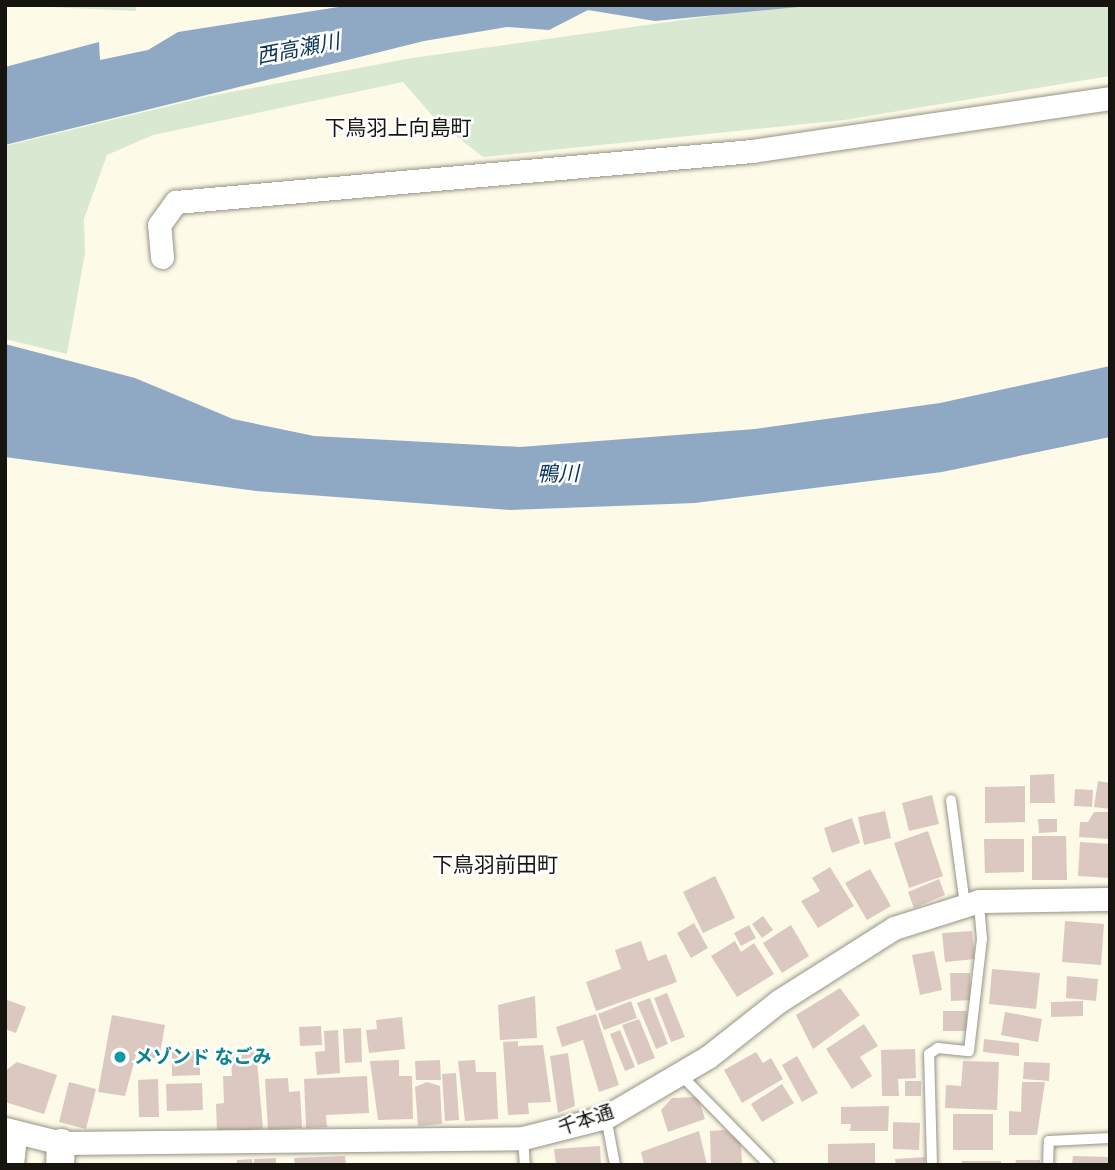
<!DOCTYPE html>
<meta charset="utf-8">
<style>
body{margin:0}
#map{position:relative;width:1115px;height:1170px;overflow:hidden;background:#fdfae8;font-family:"DM Sans","Noto Sans JP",sans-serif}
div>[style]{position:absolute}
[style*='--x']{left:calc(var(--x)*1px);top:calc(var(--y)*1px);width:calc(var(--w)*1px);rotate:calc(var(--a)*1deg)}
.green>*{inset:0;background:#d9e9d1}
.water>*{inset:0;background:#8fa9c5}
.building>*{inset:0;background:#dbc9c1}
.roads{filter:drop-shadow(0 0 2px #969383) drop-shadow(0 0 2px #969383)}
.service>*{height:10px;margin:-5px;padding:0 5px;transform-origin:5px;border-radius:5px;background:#fff}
.minor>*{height:23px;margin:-11.5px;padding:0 11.5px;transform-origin:11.5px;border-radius:11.5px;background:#fff}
.tertiary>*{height:28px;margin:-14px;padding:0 14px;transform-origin:14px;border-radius:14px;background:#fff}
.dots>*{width:19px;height:19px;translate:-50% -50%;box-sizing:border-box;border:4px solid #fff;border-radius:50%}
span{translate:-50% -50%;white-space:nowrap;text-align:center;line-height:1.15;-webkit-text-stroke:5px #fff;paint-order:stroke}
.culture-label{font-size:19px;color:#0d838f;font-weight:700}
.left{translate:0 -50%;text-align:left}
.street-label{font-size:19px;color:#15140e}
.water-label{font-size:21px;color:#083458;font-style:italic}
.neighbourhood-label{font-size:21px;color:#15140e}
.frame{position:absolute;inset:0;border:7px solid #15140e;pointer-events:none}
</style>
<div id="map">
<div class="green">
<i style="clip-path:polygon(5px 5px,136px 5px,136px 11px)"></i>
<i style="clip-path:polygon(788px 5px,1110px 5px,1110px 76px,844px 120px,483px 157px,437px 121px,403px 82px,153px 135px,107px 155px,84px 219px,85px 253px,67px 354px,5px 339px,5px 146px,210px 96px,412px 58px)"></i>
</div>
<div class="water">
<i style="clip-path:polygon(351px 5px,819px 5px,655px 21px,588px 10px,549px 30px,507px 27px,424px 41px,5px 145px,5px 67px,99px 42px,100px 60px,148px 50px,178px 32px)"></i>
<i style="clip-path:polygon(5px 344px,135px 378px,233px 419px,314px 436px,520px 447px,755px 429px,940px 403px,1110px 366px,1110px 437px,942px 472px,695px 503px,510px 510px,256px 491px,5px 457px)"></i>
</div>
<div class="building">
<i style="clip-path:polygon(1054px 774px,1055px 803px,1030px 803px,1030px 775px)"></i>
<i style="clip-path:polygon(1098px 781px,1110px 783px,1110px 809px,1094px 807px)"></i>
<i style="clip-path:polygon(1025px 786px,1025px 822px,985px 823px,985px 787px)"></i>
<i style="clip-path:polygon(1075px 789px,1093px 790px,1092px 807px,1074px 806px)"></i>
<i style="clip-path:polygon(932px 795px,939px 824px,909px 831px,902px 803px)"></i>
<i style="clip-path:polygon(885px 811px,891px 838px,864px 845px,858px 817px)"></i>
<i style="clip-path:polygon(1094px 812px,1110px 812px,1109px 839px,1079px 837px,1080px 822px,1088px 822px)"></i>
<i style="clip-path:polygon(852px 818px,860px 843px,832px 853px,824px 828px)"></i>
<i style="clip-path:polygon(1038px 819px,1057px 819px,1057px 832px,1039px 833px)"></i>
<i style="clip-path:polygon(928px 831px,943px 876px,909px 888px,894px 843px)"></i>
<i style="clip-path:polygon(1032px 836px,1066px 836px,1067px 880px,1032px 880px)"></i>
<i style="clip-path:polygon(984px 839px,1024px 839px,1024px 872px,985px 873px)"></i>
<i style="clip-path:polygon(1080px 842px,1110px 844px,1110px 878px,1078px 876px)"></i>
<i style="clip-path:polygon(830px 867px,854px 906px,818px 928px,801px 901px,820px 891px,812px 878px)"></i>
<i style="clip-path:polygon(870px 869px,891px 906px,867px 920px,845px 883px)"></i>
<i style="clip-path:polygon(715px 876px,735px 918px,703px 933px,683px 892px)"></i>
<i style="clip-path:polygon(939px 879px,945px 895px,914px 908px,908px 892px)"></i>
<i style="clip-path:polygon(763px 916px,773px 930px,762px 938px,752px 924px)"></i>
<i style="clip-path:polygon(1065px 921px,1104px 924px,1101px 965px,1062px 962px)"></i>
<i style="clip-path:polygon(694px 923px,708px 948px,691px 958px,677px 933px)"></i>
<i style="clip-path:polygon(749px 925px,756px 938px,741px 946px,734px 933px)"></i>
<i style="clip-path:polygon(791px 925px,809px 956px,782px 973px,763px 943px)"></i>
<i style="clip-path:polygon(972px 931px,975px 959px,945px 962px,942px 933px)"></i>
<i style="clip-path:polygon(641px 941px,648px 961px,666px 954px,677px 982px,596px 1011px,586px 982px,621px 969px,615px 950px)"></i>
<i style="clip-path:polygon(735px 941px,741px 952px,754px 943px,774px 974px,737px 997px,711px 956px)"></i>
<i style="clip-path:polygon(934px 951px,942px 990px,920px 995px,912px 955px)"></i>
<i style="clip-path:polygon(992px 969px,1040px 973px,1036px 1009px,989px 1004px)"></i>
<i style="clip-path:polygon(950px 973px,970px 973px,971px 1000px,951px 1001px)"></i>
<i style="clip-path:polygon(1067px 976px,1098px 979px,1096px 1001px,1066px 998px)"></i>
<i style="clip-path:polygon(840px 988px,860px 1015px,813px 1049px,796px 1015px)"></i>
<i style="clip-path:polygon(667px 993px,685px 1037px,671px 1042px,654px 998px)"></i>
<i style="clip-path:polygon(535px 996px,537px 1038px,500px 1040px,498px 1005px)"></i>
<i style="clip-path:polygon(650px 998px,668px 1044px,656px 1049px,637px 1003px)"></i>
<i style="clip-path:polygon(5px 999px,26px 1007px,16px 1033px,5px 1029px)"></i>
<i style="clip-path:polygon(631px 1001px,637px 1018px,604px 1030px,598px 1014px)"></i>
<i style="clip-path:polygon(1083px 1001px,1083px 1016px,1051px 1017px,1051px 1002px)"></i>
<i style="clip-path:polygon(943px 1011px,967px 1011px,967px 1031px,943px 1031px)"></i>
<i style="clip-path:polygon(1005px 1012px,1042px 1019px,1038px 1042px,1001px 1035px)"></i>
<i style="clip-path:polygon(596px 1014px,619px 1085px,599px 1092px,583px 1040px,562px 1047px,556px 1027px)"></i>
<i style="clip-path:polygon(112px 1015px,165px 1025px,159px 1059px,136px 1055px,125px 1096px,98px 1092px)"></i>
<i style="clip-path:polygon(402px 1017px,405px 1049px,369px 1053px,366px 1030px,377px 1029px,376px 1020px)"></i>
<i style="clip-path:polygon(639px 1019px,655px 1058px,638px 1065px,622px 1025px)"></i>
<i style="clip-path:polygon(864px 1024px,878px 1046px,860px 1057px,872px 1076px,852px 1089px,826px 1049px)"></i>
<i style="clip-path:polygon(321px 1026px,322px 1045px,300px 1046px,299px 1027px)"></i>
<i style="clip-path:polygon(361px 1028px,362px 1062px,345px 1063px,343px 1029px)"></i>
<i style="clip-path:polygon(338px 1030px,340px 1073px,317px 1075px,315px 1052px,325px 1051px,324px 1031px)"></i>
<i style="clip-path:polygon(620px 1030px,635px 1067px,625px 1071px,610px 1034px)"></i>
<i style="clip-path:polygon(984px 1039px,1019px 1043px,1019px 1056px,983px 1052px)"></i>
<i style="clip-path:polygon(518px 1041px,518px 1046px,543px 1045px,551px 1102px,528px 1103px,529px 1114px,508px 1115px,503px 1042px)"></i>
<i style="clip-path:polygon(256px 1049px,263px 1129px,217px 1132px,216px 1104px,224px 1103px,223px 1076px,232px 1076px,230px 1051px)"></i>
<i style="clip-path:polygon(915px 1049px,916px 1078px,898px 1079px,899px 1096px,882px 1096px,881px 1050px)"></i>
<i style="clip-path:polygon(200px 1051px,200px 1075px,172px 1076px,172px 1052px)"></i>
<i style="clip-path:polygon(756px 1052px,763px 1063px,771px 1058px,783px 1079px,742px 1103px,724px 1070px)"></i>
<i style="clip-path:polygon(568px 1053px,575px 1106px,558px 1113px,550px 1056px)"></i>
<i style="clip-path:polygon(797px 1056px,818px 1093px,802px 1102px,782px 1065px)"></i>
<i style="clip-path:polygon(399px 1060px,399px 1076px,412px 1076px,413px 1119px,378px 1120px,370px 1061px)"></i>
<i style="clip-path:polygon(440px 1060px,441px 1080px,416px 1080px,415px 1061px)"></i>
<i style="clip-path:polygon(475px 1060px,476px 1072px,496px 1072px,498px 1119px,465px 1121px,458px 1061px)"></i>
<i style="clip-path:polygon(963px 1061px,999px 1062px,997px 1110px,945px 1108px,946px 1085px,961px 1086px)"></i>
<i style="clip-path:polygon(17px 1062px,57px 1075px,44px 1114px,5px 1102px,5px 1071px)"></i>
<i style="clip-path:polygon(1024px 1062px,1050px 1063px,1049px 1081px,1023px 1079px)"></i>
<i style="clip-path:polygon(456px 1073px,459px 1120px,445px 1121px,442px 1074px)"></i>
<i style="clip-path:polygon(367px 1076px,369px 1113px,326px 1115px,327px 1127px,306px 1128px,304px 1079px)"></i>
<i style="clip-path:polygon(288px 1078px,289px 1092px,300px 1091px,302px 1128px,268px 1130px,265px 1079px)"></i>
<i style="clip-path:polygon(158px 1079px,159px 1117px,139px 1117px,138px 1080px)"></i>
<i style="clip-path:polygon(905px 1081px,921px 1081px,921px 1096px,905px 1096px)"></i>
<i style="clip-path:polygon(69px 1082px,96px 1089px,86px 1129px,59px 1122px)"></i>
<i style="clip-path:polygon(427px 1082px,440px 1086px,442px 1124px,418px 1126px,415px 1087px)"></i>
<i style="clip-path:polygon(1022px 1082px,1045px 1082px,1037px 1135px,1009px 1135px,1009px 1111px,1021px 1112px)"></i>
<i style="clip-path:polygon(202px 1083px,203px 1110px,167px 1111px,166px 1084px)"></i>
<i style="clip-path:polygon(782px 1084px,794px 1103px,762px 1122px,751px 1104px)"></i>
<i style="clip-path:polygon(698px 1097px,705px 1119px,668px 1132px,661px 1110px,672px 1098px)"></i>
<i style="clip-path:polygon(889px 1106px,888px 1131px,850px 1131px,851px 1124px,841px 1124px,841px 1107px)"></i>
<i style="clip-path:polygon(953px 1114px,993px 1114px,993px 1150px,953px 1150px)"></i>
<i style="clip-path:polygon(893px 1122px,920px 1123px,919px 1150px,893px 1149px)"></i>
<i style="clip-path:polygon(725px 1130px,741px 1143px,742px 1165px,711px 1165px,710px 1131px)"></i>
<i style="clip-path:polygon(699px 1131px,707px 1165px,644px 1165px,641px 1152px)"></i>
<i style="clip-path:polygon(875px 1143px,875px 1165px,828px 1165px,828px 1144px)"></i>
<i style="clip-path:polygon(600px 1146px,601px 1165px,556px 1165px,554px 1149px)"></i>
<i style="clip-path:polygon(345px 1156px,346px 1165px,295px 1165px,294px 1158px)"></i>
<i style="clip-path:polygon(1073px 1156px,1110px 1157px,1110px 1165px,1072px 1165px)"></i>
<i style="clip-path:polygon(925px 1157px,925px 1165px,896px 1165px,895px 1159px)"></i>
<i style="clip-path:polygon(276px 1158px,276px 1165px,254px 1165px,254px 1159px)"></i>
<i style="clip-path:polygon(252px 1159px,253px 1165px,237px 1165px,237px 1160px)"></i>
<i style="clip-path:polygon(1016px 1160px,1040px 1160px,1040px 1165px,1015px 1165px)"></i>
<i style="clip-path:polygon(962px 1161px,1001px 1161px,1001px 1165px,961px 1165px)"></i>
</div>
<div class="roads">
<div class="service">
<i style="--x:951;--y:800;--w:106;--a:82.4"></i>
<i style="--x:680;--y:1074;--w:127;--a:45.6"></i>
<i style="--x:606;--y:1117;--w:49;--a:79.4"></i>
<i style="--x:523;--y:1138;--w:27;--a:86"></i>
<i style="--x:932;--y:1165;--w:111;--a:-91.5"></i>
<i style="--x:929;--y:1054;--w:11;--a:-34"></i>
<i style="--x:938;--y:1048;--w:31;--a:6"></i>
<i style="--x:969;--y:1051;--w:113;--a:-83.4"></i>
<i style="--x:982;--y:939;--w:38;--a:-95"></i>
<i style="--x:1048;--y:1165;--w:24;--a:-88"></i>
<i style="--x:1049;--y:1141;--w:61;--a:-2.8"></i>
</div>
<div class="minor">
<i style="--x:162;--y:257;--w:32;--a:-95"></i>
<i style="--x:159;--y:225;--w:29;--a:-54"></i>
<i style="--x:176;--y:202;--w:578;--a:-5.06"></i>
<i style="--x:752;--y:151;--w:362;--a:-8.4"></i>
<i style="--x:5;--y:1129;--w:58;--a:14"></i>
<i style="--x:61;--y:1143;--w:462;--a:-0.6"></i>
<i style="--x:523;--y:1138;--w:86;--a:-14.2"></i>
<i style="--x:606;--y:1117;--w:118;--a:-30.5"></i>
<i style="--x:708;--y:1057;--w:90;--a:-38.3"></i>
<i style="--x:779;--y:1001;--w:136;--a:-32.4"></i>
<i style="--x:894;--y:928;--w:89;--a:-17.6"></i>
<i style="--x:979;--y:901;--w:131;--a:-0.9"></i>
</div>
<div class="tertiary">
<i style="--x:10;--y:1165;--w:31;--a:-84"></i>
<i style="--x:60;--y:1165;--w:22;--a:-87"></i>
</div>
</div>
<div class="dots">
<i style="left:120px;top:1057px;background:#0f9aa8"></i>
</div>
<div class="culture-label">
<span class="left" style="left:134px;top:1057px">メゾンド なごみ</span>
</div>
<div class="street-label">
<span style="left:586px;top:1120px;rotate:-18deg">千本通</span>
</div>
<div class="water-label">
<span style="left:298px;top:49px;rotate:-11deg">西高瀬川</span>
<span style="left:558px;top:474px;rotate:-1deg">鴨川</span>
</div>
<div class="neighbourhood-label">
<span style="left:398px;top:128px">下鳥羽上向島町</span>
<span style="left:495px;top:865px">下鳥羽前田町</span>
</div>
<div class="frame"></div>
</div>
